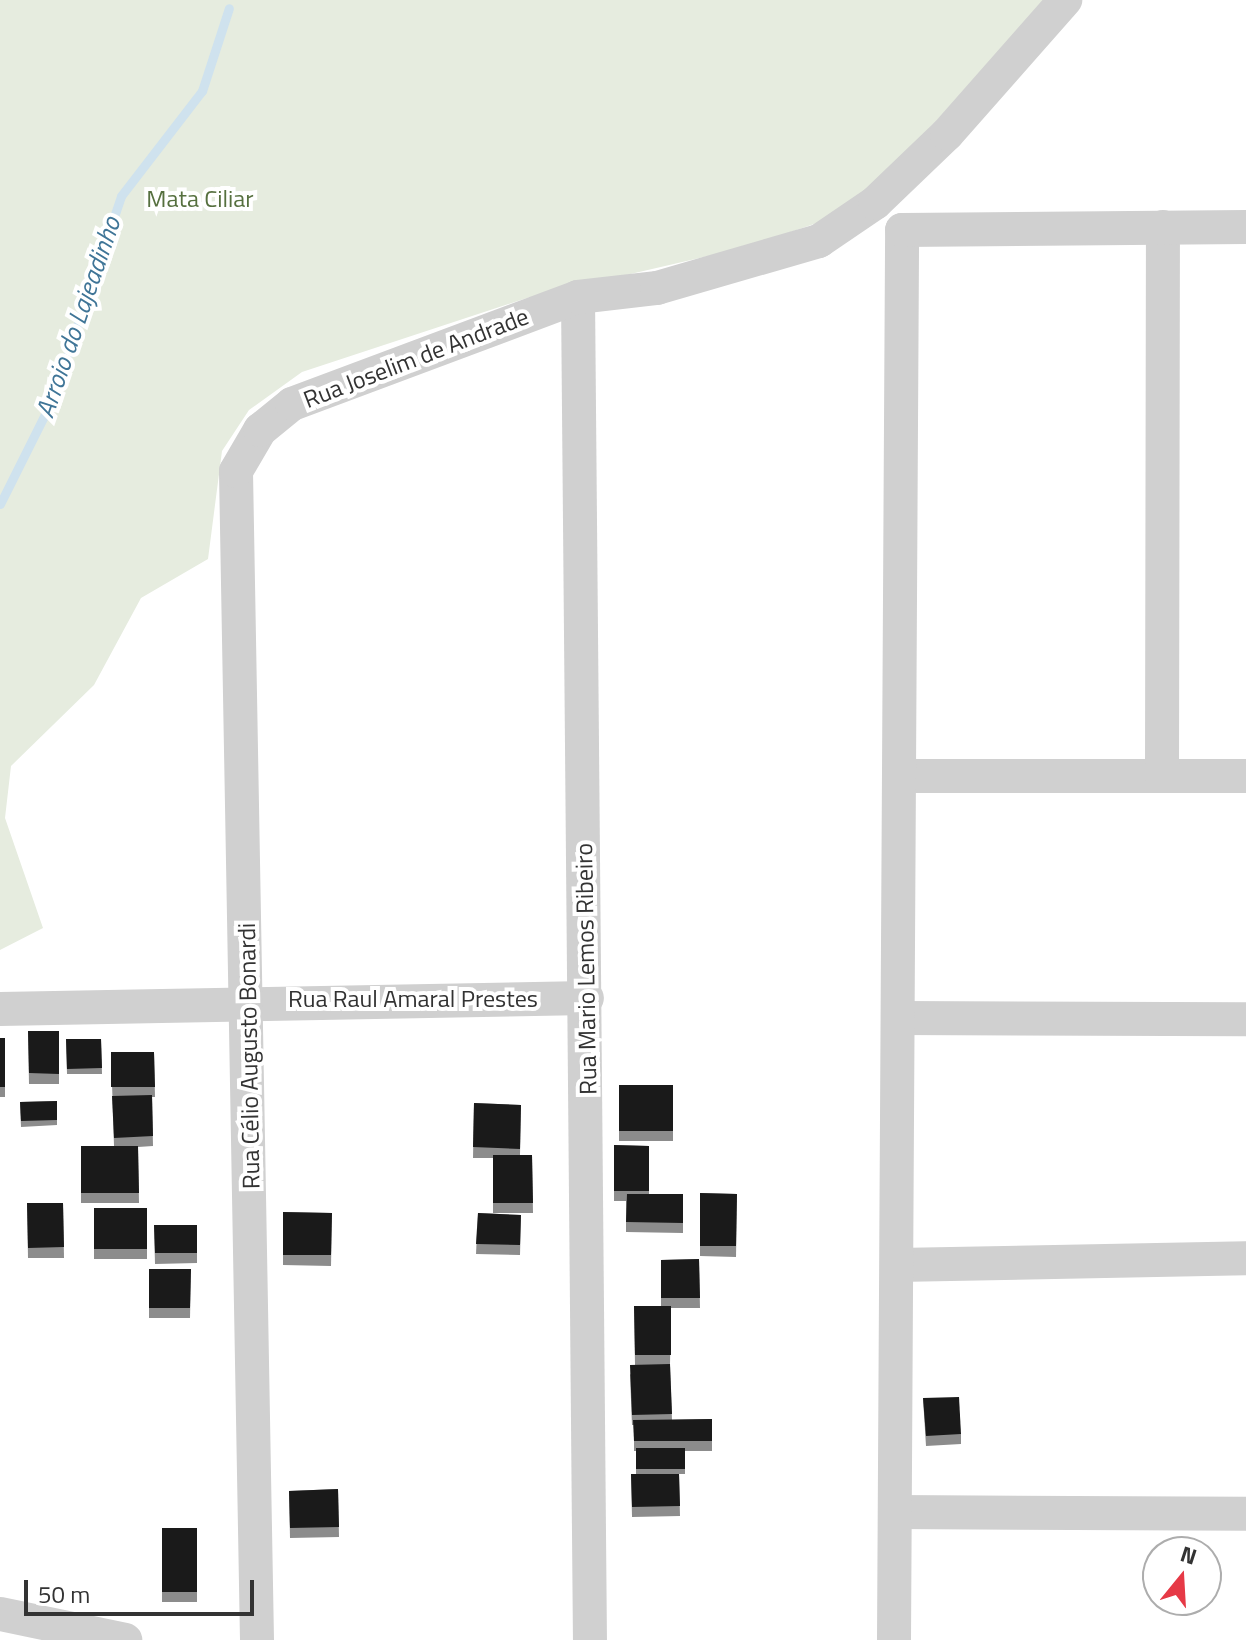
<!DOCTYPE html>
<meta charset="utf-8">
<style>
body{margin:0}
#map{position:relative;width:1246px;height:1640px;overflow:hidden;background:#fff;font-family:"Titillium Web",sans-serif}
div>[style]{position:absolute}
[style*='--x']{left:calc(var(--x)*1px);top:calc(var(--y)*1px);width:calc(var(--w)*1px);rotate:calc(var(--a)*1deg)}
.green>*{inset:0;background:#e6ecdf}
.stream>*{height:9px;margin:-4.5px;padding:0 4.5px;transform-origin:4.5px;border-radius:4.5px;background:#cfe2ee}
.minor>*{height:34px;margin:-17px;padding:0 17px;transform-origin:17px;border-radius:17px;background:#d0d0d0}
.wall>*{inset:0;background:#8c8c8c}
.building>*{inset:0;background:#1a1a1a}
span{translate:-50% -50%;white-space:nowrap;text-align:center;line-height:1.15;-webkit-text-stroke:8px #fff;paint-order:stroke}
.park-label{font-size:24px;color:#56703f}
.street-label{font-size:24px;color:#333}
.water-label{font-size:26px;color:#3f7597;font-style:italic}
.north{position:absolute;left:1142px;top:1536px;width:80px;height:80px;box-sizing:border-box;background:#fff;border:2px solid #adadad;border-radius:50%;rotate:18deg;font-size:22px;font-weight:700;line-height:32px;text-align:center;color:#333}
.north::after{content:'';display:block;margin:auto;width:28px;height:36px;background:#e63946;clip-path:polygon(50% 0,100% 100%,50% 72%,0 100%)}
.scale{position:absolute;left:24px;top:1580px;width:230px;height:36px;box-sizing:border-box;border:4px solid #333;border-top:0;padding-left:10px;font-size:24px;line-height:28px;white-space:nowrap;color:#333;-webkit-text-stroke:6px #fff;paint-order:stroke}
</style>
<div id="map">
<div class="green">
<i style="clip-path:polygon(0 0,1051px 0,876px 184px,817px 223px,747px 247px,527px 298px,302px 372px,249px 410px,222px 451px,208px 559px,141px 598px,94px 685px,11px 766px,5px 818px,43px 928px,0 950px)"></i>
</div>
<div class="stream">
<i style="--x:0;--y:504;--w:116;--a:-63.4"></i>
<i style="--x:52;--y:400;--w:215;--a:-71.3"></i>
<i style="--x:121;--y:196;--w:133;--a:-52.4"></i>
<i style="--x:202;--y:91;--w:87;--a:-72"></i>
</div>
<div class="minor">
<i style="--x:578;--y:297;--w:1343;--a:89.49"></i>
<i style="--x:900;--y:776;--w:346;--a:0"></i>
<i style="--x:1162;--y:776;--w:549;--a:-89.9"></i>
<i style="--x:0;--y:1009;--w:587;--a:-1.07"></i>
<i style="--x:898;--y:1018;--w:348;--a:0.2"></i>
<i style="--x:897;--y:1265;--w:349;--a:-1.1"></i>
<i style="--x:895;--y:1512;--w:351;--a:0.3"></i>
<i style="--x:0;--y:1614;--w:128;--a:11.7"></i>
<i style="--x:257;--y:1640;--w:1169;--a:-91.03"></i>
<i style="--x:236;--y:471;--w:48;--a:-59.7"></i>
<i style="--x:260;--y:430;--w:41;--a:-39.1"></i>
<i style="--x:292;--y:404;--w:305;--a:-20.5"></i>
<i style="--x:578;--y:297;--w:80;--a:-6.5"></i>
<i style="--x:657;--y:288;--w:169;--a:-16.2"></i>
<i style="--x:819;--y:241;--w:68;--a:-34.2"></i>
<i style="--x:875;--y:203;--w:100;--a:-43.8"></i>
<i style="--x:947;--y:134;--w:179;--a:-48.6"></i>
<i style="--x:894;--y:1640;--w:1410;--a:-89.67"></i>
<i style="--x:902;--y:230;--w:344;--a:-0.5"></i>
</div>
<div class="wall">
<i style="clip-path:polygon(28px 1031px,59px 1031px,59px 1084px,29px 1084px)"></i>
<i style="clip-path:polygon(0 1038px,5px 1038px,5px 1097px,0 1097px)"></i>
<i style="clip-path:polygon(66px 1039px,101px 1039px,102px 1074px,67px 1074px)"></i>
<i style="clip-path:polygon(111px 1052px,154px 1052px,155px 1097px,152px 1097px,153px 1146px,138px 1147px,139px 1203px,81px 1203px,81px 1146px,114px 1146px)"></i>
<i style="clip-path:polygon(619px 1085px,673px 1085px,673px 1141px,619px 1141px)"></i>
<i style="clip-path:polygon(57px 1101px,57px 1125px,21px 1127px,20px 1102px)"></i>
<i style="clip-path:polygon(474px 1103px,521px 1105px,520px 1155px,532px 1155px,533px 1213px,493px 1213px,493px 1158px,473px 1158px)"></i>
<i style="clip-path:polygon(614px 1145px,649px 1146px,649px 1194px,683px 1194px,683px 1233px,626px 1232px,626px 1201px,614px 1201px)"></i>
<i style="clip-path:polygon(700px 1193px,737px 1194px,736px 1257px,700px 1256px)"></i>
<i style="clip-path:polygon(27px 1203px,63px 1203px,64px 1258px,28px 1258px)"></i>
<i style="clip-path:polygon(94px 1208px,147px 1208px,147px 1259px,94px 1259px)"></i>
<i style="clip-path:polygon(283px 1212px,332px 1213px,331px 1266px,283px 1265px)"></i>
<i style="clip-path:polygon(478px 1213px,521px 1215px,520px 1255px,476px 1254px)"></i>
<i style="clip-path:polygon(154px 1225px,197px 1225px,197px 1263px,155px 1264px)"></i>
<i style="clip-path:polygon(699px 1259px,700px 1308px,671px 1308px,670px 1365px,672px 1420px,712px 1419px,712px 1451px,685px 1451px,685px 1474px,679px 1474px,680px 1516px,632px 1517px,631px 1474px,636px 1474px,636px 1451px,634px 1451px,634px 1425px,632px 1425px,630px 1375px,635px 1365px,634px 1306px,661px 1306px,661px 1260px)"></i>
<i style="clip-path:polygon(149px 1269px,191px 1269px,190px 1318px,149px 1318px)"></i>
<i style="clip-path:polygon(923px 1398px,961px 1434px,961px 1444px,926px 1446px)"></i>
<i style="clip-path:polygon(338px 1489px,339px 1537px,290px 1538px,289px 1491px)"></i>
<i style="clip-path:polygon(162px 1528px,197px 1528px,197px 1602px,162px 1602px)"></i>
</div>
<div class="building">
<i style="clip-path:polygon(28px 1031px,59px 1031px,59px 1074px,29px 1073px)"></i>
<i style="clip-path:polygon(0 1038px,5px 1038px,5px 1087px,0 1087px)"></i>
<i style="clip-path:polygon(66px 1039px,101px 1039px,102px 1068px,67px 1069px)"></i>
<i style="clip-path:polygon(111px 1052px,154px 1052px,155px 1087px,111px 1087px)"></i>
<i style="clip-path:polygon(619px 1085px,673px 1085px,673px 1131px,619px 1131px)"></i>
<i style="clip-path:polygon(152px 1095px,153px 1136px,114px 1138px,112px 1096px)"></i>
<i style="clip-path:polygon(57px 1101px,57px 1120px,21px 1121px,20px 1102px)"></i>
<i style="clip-path:polygon(474px 1103px,521px 1105px,520px 1149px,473px 1147px)"></i>
<i style="clip-path:polygon(614px 1145px,649px 1146px,649px 1191px,614px 1191px)"></i>
<i style="clip-path:polygon(81px 1146px,138px 1146px,139px 1193px,81px 1193px)"></i>
<i style="clip-path:polygon(493px 1155px,532px 1155px,533px 1203px,493px 1203px)"></i>
<i style="clip-path:polygon(700px 1193px,737px 1194px,736px 1246px,700px 1246px)"></i>
<i style="clip-path:polygon(627px 1194px,683px 1194px,683px 1223px,626px 1222px)"></i>
<i style="clip-path:polygon(27px 1203px,63px 1203px,64px 1247px,28px 1248px)"></i>
<i style="clip-path:polygon(94px 1208px,147px 1208px,147px 1249px,94px 1249px)"></i>
<i style="clip-path:polygon(283px 1212px,332px 1213px,331px 1255px,283px 1255px)"></i>
<i style="clip-path:polygon(478px 1213px,521px 1215px,520px 1245px,476px 1244px)"></i>
<i style="clip-path:polygon(154px 1225px,197px 1225px,197px 1253px,155px 1253px)"></i>
<i style="clip-path:polygon(699px 1259px,700px 1298px,661px 1298px,661px 1260px)"></i>
<i style="clip-path:polygon(149px 1269px,191px 1269px,190px 1308px,149px 1308px)"></i>
<i style="clip-path:polygon(634px 1306px,671px 1306px,671px 1355px,635px 1355px)"></i>
<i style="clip-path:polygon(670px 1364px,672px 1414px,632px 1415px,630px 1365px)"></i>
<i style="clip-path:polygon(959px 1397px,961px 1434px,926px 1436px,923px 1398px)"></i>
<i style="clip-path:polygon(712px 1419px,712px 1441px,634px 1441px,633px 1420px)"></i>
<i style="clip-path:polygon(636px 1448px,685px 1448px,685px 1469px,636px 1469px)"></i>
<i style="clip-path:polygon(631px 1474px,679px 1474px,680px 1506px,632px 1507px)"></i>
<i style="clip-path:polygon(338px 1489px,339px 1527px,290px 1528px,289px 1491px)"></i>
<i style="clip-path:polygon(162px 1528px,197px 1528px,197px 1592px,162px 1592px)"></i>
</div>
<div class="park-label">
<span style="left:200px;top:199px">Mata Ciliar</span>
</div>
<div class="street-label">
<span style="left:416px;top:358px;rotate:-21deg">Rua Joselim de Andrade</span>
<span style="left:586px;top:969px;rotate:-91deg">Rua Mario Lemos Ribeiro</span>
<span style="left:413px;top:999px">Rua Raul Amaral Prestes</span>
<span style="left:249px;top:1056px;rotate:-91deg">Rua Célio Augusto Bonardi</span>
</div>
<div class="water-label">
<span style="left:78px;top:317px;rotate:-71deg">Arroio do Lajeadinho</span>
</div>
<div class="north">N</div>
<div class="scale">50 m</div>
</div>
